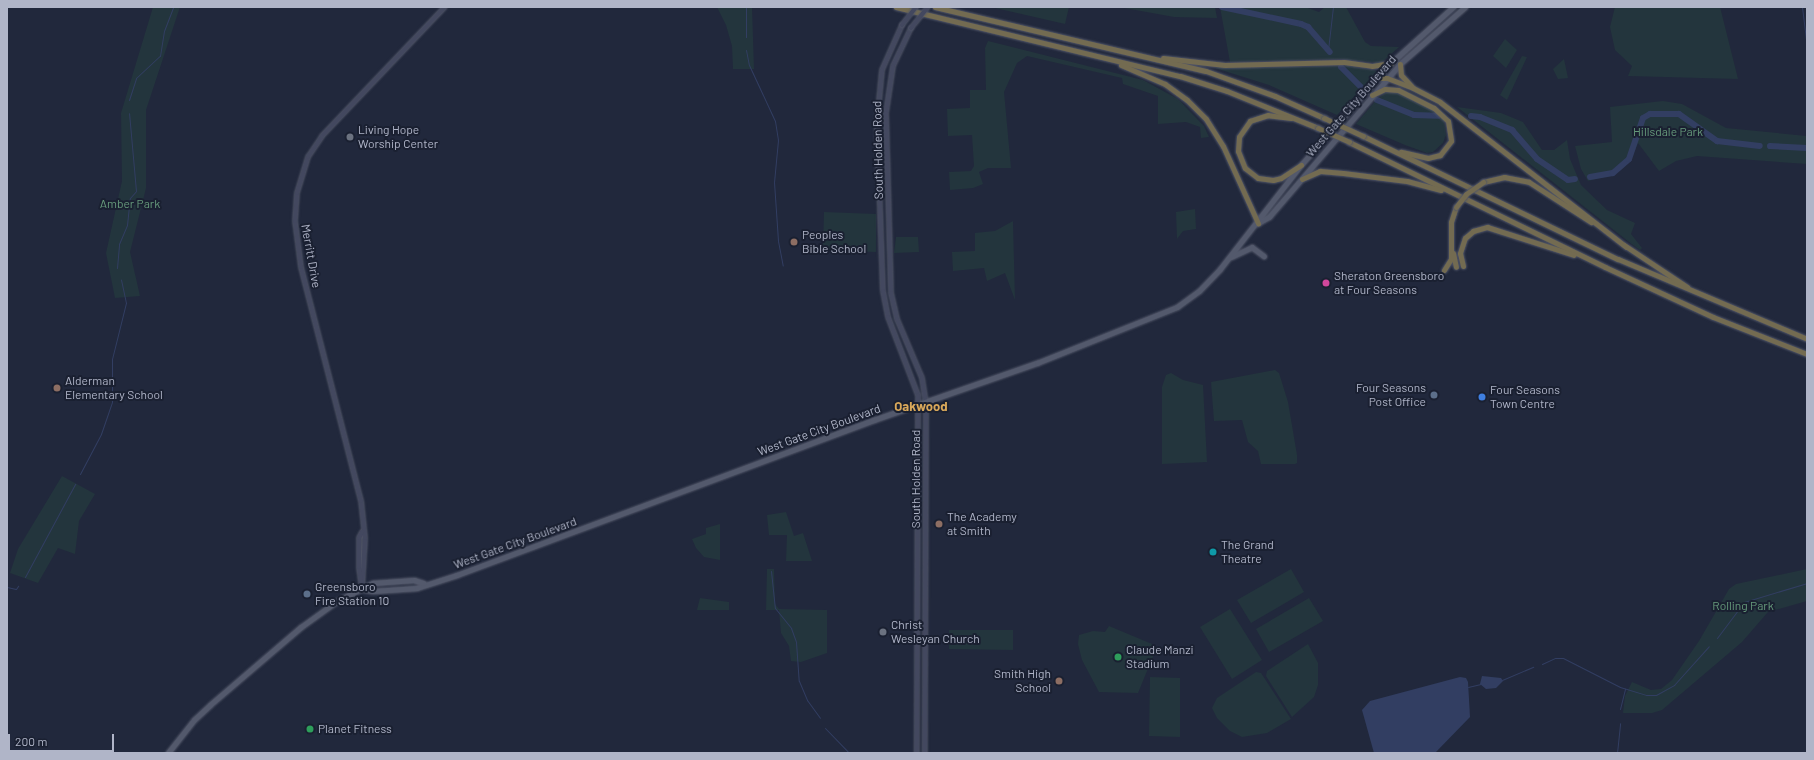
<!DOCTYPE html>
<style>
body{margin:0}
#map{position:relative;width:1814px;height:760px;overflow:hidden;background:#21283c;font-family:Barlow,sans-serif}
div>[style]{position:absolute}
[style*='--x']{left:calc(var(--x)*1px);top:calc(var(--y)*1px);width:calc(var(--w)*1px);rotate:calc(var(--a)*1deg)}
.green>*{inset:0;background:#23353d}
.water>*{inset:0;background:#323e62}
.stream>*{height:1px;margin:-0.5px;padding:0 0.5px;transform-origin:0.5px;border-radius:0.5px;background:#323e62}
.river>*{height:6px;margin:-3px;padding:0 3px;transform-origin:3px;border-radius:3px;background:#323e62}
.roads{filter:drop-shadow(0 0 1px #505567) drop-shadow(0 0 1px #505567)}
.secondary>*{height:4px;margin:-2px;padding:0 2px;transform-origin:2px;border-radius:2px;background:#43485f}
.primary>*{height:4.5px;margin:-2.25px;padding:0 2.25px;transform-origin:2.25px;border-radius:2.25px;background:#53596c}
.motorway>*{height:5px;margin:-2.5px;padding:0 2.5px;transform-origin:2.5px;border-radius:2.5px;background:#736b51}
.bridges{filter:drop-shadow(0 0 1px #505567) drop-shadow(0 0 1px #505567)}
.secondary-bridge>*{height:4px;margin:-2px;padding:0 2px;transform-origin:2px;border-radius:2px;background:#43485f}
.motorway-bridge>*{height:5px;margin:-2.5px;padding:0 2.5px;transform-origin:2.5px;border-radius:2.5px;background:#736b51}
.dots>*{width:11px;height:11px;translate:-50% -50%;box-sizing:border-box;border:2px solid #1a2031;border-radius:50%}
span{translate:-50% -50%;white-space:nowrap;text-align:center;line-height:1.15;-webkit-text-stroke:4px #1a2031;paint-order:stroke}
.street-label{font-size:12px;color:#b0b5c8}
.poi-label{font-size:12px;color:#b0b5c8}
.left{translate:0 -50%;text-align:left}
.right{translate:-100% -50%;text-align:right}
.park-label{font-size:12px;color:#669a7b}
.neighbourhood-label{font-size:13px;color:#d9a85a;font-weight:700}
.frame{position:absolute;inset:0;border:8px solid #b0b5c8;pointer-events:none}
.scale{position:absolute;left:8px;top:734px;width:106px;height:18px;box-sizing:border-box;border:2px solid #b0b5c8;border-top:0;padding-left:5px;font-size:12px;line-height:14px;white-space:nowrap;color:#b0b5c8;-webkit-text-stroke:3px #1a2031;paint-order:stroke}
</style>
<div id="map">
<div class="green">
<i style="clip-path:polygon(153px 7px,180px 7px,146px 110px,146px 188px,130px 252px,140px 296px,115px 298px,106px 253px,122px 181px,121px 113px)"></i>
<i style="clip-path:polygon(717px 7px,752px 7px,754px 69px,733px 69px,732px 46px,726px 25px)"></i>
<i style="clip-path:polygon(991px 7px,1069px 7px,1065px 24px)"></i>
<i style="clip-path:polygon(1119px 7px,1215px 7px,1217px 18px,1174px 17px)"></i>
<i style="clip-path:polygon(1220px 7px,1305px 7px,1319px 12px,1325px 7px,1346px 7px,1365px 42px,1371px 46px,1399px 47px,1381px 63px,1339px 59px,1230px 62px)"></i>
<i style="clip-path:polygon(1615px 7px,1720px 7px,1738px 79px,1628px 76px,1632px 66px,1615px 50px,1610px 27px)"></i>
<i style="clip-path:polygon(1505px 39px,1517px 50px,1506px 68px,1493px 56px)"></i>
<i style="clip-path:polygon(988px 41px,1143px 80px,1178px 99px,1204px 126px,1209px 137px,1201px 138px,1200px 127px,1186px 122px,1158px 124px,1158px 96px,1123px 84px,1122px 78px,1027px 56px,1017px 63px,1004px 92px,1011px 168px,988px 168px,979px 172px,983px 184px,973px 188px,950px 190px,949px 172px,971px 171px,974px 166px,972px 135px,948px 136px,947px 109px,970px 108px,970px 90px,986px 90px,985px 48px)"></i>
<i style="clip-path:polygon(1522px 56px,1527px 57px,1507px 100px,1500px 95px)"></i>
<i style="clip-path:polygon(1564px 59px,1568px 78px,1558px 79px,1553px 69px)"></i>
<i style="clip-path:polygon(1349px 66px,1378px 71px,1337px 115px,1269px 85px,1215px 68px)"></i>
<i style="clip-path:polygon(1396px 92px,1428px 107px,1444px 119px,1446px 135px,1443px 143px,1433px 152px,1427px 153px,1405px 145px,1356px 124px,1378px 98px,1386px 93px)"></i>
<i style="clip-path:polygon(1663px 101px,1682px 104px,1726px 128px,1807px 136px,1807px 164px,1697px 156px,1676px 161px,1659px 171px,1638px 143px,1631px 160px,1622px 169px,1613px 175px,1588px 181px,1581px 169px,1575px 146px,1612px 142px,1610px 107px)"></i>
<i style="clip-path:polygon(1457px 107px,1501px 113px,1523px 122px,1542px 150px,1554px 150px,1567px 140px,1570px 159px,1581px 185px,1607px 210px,1635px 223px,1631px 234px,1642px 248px,1640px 250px,1629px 242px)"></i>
<i style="clip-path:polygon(1195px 209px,1196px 229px,1183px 231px,1177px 239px,1176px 212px)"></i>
<i style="clip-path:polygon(824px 212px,876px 214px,876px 252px,823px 250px)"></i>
<i style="clip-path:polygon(1013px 221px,1015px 300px,1005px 273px,987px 281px,984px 268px,953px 271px,952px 252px,975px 251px,975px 233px,995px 231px)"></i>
<i style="clip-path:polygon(896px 237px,918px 237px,919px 252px,894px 253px)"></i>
<i style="clip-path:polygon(1275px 370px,1279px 373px,1288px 402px,1297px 455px,1297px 463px,1295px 464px,1261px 464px,1258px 451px,1248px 442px,1242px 420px,1214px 421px,1211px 382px)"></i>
<i style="clip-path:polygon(1171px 373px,1183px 380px,1203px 385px,1207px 462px,1162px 464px,1162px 387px,1166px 375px)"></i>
<i style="clip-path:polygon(62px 476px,95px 494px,79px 521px,75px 554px,58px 548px,38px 583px,10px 573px,18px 549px)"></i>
<i style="clip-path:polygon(786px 512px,794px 536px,803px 533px,812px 561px,786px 561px,787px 535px,769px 535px,767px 515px)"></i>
<i style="clip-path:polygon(720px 524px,720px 560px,704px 557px,696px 548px,692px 539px,706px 534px,706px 528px)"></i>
<i style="clip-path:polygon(767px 569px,774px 569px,775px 604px,779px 609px,827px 610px,827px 653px,801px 662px,791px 661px,789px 646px,781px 633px,779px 610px,766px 610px)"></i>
<i style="clip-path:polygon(1291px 569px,1304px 592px,1251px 623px,1237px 600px)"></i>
<i style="clip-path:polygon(1807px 569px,1807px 601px,1768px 612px,1742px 642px,1662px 710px,1652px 713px,1623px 713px,1625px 696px,1632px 682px,1651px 690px,1661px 689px,1672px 680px,1699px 641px,1729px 589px,1736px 584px)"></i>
<i style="clip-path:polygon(700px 598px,729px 602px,729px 610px,697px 610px)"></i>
<i style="clip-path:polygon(1309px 598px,1323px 621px,1269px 652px,1256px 629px)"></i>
<i style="clip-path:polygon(1230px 609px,1262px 660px,1232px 679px,1200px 627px)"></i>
<i style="clip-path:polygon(1109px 626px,1152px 644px,1154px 654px,1138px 693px,1099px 692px,1082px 660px,1078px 644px,1079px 635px,1093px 631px,1105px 632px)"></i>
<i style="clip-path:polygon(949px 630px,1013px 630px,1013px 650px,949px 649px)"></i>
<i style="clip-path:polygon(1308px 644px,1318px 663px,1318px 685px,1314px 697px,1292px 717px,1266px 676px,1267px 671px)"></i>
<i style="clip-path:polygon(1256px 672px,1261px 673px,1291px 719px,1267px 733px,1242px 737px,1230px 731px,1217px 718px,1212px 708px,1217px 698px)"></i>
<i style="clip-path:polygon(1150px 677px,1180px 678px,1180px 737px,1149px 736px)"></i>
</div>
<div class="water">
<i style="clip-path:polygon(1482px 676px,1501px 678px,1503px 681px,1496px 688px,1486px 689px,1480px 684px)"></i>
<i style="clip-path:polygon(1460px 677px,1466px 678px,1468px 682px,1470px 717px,1435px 753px,1374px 753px,1362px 710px,1370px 701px)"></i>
</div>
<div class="stream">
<i style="--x:746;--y:7;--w:30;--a:90"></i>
<i style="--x:1802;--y:7;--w:40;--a:82.9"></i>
<i style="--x:746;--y:50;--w:15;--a:79"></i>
<i style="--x:749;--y:65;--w:62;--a:65.1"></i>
<i style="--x:775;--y:121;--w:19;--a:81"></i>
<i style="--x:778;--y:140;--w:42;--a:95.4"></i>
<i style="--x:774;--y:182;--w:59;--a:86.1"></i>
<i style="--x:778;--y:241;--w:25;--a:79"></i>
<i style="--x:1328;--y:50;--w:43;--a:-83.4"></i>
<i style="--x:129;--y:100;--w:23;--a:-72"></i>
<i style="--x:136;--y:78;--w:33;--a:-43"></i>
<i style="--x:160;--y:56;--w:25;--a:-81"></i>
<i style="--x:164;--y:31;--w:26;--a:-69"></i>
<i style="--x:117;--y:268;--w:24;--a:-85"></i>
<i style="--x:119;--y:244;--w:21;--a:-67"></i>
<i style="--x:127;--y:225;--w:27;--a:-84"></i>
<i style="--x:130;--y:198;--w:9;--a:-49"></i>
<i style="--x:136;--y:191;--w:78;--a:-95.1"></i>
<i style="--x:80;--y:474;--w:45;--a:-62.3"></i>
<i style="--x:101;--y:434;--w:34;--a:-71"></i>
<i style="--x:112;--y:402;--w:43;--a:-90"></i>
<i style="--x:112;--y:359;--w:58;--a:-76"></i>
<i style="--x:126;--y:303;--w:24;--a:-102"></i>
<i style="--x:771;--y:571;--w:37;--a:84"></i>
<i style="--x:775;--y:608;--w:26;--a:51"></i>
<i style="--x:791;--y:628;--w:15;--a:70"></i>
<i style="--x:796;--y:642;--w:39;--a:86"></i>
<i style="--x:799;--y:681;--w:21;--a:67"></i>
<i style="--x:807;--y:700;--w:22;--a:54"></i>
<i style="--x:25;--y:577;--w:106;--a:-61.7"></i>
<i style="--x:7;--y:587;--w:9;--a:13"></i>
<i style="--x:16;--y:589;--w:4;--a:-56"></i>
<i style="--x:1717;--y:638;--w:45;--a:-53.1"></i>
<i style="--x:1744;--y:602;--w:66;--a:-16.8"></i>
<i style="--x:1542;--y:664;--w:14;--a:-25"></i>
<i style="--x:1555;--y:658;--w:8;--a:0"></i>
<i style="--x:1563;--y:658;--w:64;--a:27"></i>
<i style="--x:1620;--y:687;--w:27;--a:17"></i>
<i style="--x:1646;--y:695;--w:10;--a:0"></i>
<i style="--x:1656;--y:695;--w:21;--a:-29"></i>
<i style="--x:1674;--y:685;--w:52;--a:-48.1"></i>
<i style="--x:1502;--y:680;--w:34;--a:-23"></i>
<i style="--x:1468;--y:687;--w:13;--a:-13"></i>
<i style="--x:1620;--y:709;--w:21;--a:-76"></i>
<i style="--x:825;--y:728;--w:35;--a:46"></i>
<i style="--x:1617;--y:753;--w:30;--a:-84"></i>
</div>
<div class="river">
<i style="--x:1222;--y:7;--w:81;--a:12.1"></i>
<i style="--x:1301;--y:24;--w:8;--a:23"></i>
<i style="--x:1308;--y:27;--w:33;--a:49"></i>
<i style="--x:1341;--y:67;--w:28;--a:45"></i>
<i style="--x:1377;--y:100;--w:40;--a:22"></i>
<i style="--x:1414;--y:115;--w:24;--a:2"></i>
<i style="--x:1471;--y:116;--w:9;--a:6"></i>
<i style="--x:1480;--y:117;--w:35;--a:22"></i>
<i style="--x:1512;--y:130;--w:38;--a:49"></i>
<i style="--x:1537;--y:159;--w:37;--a:34"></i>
<i style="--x:1568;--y:180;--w:7;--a:-8"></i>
<i style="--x:1770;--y:146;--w:37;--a:3"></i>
<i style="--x:1590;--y:177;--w:23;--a:-10"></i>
<i style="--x:1613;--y:173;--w:21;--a:-41"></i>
<i style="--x:1629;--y:159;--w:43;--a:-71.1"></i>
<i style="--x:1643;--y:118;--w:8;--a:-30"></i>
<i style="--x:1650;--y:114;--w:29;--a:0"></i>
<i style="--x:1679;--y:114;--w:47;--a:35.4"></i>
<i style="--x:1717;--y:141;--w:43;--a:6.6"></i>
</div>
<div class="roads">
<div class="secondary">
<i style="--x:902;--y:25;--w:49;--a:114"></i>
<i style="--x:882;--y:70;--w:52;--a:95.5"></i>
<i style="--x:877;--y:122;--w:169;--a:88"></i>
<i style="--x:883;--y:291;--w:26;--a:79"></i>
<i style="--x:888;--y:317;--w:84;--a:69"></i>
<i style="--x:918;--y:395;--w:358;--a:90.2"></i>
<i style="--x:911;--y:28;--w:42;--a:115.3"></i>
<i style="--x:893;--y:66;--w:48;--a:98.5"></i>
<i style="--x:886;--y:113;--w:180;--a:88.4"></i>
<i style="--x:891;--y:293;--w:27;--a:77"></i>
<i style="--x:897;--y:319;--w:64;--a:67"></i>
<i style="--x:922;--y:378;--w:24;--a:81"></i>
<i style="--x:926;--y:402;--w:351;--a:90.2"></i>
<i style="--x:362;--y:589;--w:51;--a:-86.6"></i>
<i style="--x:365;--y:538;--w:37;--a:-96"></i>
<i style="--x:361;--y:501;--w:242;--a:-104.4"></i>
<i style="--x:301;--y:267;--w:46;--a:-97.4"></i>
<i style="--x:295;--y:221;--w:28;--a:-86"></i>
<i style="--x:297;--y:193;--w:38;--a:-73"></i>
<i style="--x:308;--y:157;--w:25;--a:-56"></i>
<i style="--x:322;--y:136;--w:178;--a:-46.4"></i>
<i style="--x:362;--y:589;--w:22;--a:-98"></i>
<i style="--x:359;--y:567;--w:29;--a:-90"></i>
<i style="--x:359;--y:538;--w:7;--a:-63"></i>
</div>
<div class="primary">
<i style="--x:1258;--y:223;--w:13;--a:-29"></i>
<i style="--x:1269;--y:217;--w:201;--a:-49.4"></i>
<i style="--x:1400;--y:64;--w:86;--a:-41.2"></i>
<i style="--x:1231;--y:257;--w:23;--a:-25"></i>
<i style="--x:1252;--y:247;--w:15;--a:37"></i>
<i style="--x:362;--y:589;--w:11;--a:10"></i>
<i style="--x:373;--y:591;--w:44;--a:-3.9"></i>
<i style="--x:417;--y:588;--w:42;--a:-18"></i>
<i style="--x:457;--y:575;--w:445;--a:-20.4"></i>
<i style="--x:874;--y:420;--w:173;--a:-19.3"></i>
<i style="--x:1037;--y:363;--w:151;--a:-21.8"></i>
<i style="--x:1177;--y:307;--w:27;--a:-36"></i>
<i style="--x:1199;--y:291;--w:30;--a:-46"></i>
<i style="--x:1220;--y:269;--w:132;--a:-52.1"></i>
<i style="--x:1301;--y:165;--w:136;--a:-48.6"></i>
<i style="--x:1391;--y:63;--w:84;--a:-42.1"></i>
<i style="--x:168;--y:753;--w:42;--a:-51.8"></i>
<i style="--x:194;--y:720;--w:22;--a:-43"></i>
<i style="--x:210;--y:705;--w:120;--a:-40.6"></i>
<i style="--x:301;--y:627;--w:44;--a:-35.8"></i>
<i style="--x:337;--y:601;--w:40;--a:-26.6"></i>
<i style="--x:373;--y:583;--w:41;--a:-4.2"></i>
<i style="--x:414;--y:580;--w:10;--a:17"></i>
</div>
<div class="motorway">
<i style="--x:896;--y:7;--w:292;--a:13.7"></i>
<i style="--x:1180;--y:76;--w:49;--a:17.7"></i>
<i style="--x:1227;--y:91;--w:98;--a:22.1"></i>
<i style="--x:935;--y:7;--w:278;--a:13.3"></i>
<i style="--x:1206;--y:71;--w:73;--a:19.9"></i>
<i style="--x:1275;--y:96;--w:54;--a:24.2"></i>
<i style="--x:1163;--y:58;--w:62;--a:6.4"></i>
<i style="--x:1225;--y:65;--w:119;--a:-1.4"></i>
<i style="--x:1344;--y:62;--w:28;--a:8"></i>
<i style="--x:1372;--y:66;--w:19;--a:-9"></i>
<i style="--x:1400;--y:64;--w:11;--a:85"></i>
<i style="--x:1401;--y:75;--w:16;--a:47"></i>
<i style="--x:1121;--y:65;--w:48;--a:23.4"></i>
<i style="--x:1165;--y:84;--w:27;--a:36"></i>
<i style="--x:1187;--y:100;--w:27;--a:45"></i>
<i style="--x:1206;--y:119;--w:32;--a:58"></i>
<i style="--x:1223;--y:146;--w:85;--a:65.6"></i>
<i style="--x:1378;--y:78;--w:9;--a:0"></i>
<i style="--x:1387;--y:78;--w:28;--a:21"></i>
<i style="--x:1413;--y:88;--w:30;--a:27"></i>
<i style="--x:1440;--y:102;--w:236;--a:37.9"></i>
<i style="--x:1372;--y:95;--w:14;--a:-25"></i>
<i style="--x:1385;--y:89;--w:13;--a:4"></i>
<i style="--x:1398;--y:90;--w:40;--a:26.6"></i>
<i style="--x:1434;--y:108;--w:19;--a:43"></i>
<i style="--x:1448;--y:121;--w:20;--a:81"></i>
<i style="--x:1451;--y:141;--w:18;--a:128"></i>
<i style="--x:1440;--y:155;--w:12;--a:166"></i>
<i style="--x:1428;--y:158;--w:28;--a:-167"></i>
<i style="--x:1291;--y:118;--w:23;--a:-173"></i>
<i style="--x:1268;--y:115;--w:19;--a:162"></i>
<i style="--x:1250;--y:121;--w:19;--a:125"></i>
<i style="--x:1239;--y:137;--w:14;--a:94"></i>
<i style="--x:1238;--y:151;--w:18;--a:68"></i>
<i style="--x:1245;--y:168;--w:16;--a:38"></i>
<i style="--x:1258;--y:178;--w:15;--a:8"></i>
<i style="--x:1273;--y:180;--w:8;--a:-14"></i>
<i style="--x:1281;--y:178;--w:24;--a:-33"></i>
<i style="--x:1363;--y:136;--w:283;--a:25.8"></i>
<i style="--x:1618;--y:259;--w:205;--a:22.9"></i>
<i style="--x:1349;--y:142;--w:285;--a:26"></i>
<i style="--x:1605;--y:267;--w:119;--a:24.8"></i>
<i style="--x:1713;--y:317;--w:101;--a:21.5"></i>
<i style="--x:1302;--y:179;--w:20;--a:-24"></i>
<i style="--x:1320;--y:171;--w:23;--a:5"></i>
<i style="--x:1343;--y:173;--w:64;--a:7.1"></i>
<i style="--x:1407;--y:181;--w:35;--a:15"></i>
<i style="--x:1483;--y:182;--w:22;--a:-13"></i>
<i style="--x:1504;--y:177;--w:25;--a:11"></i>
<i style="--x:1529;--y:182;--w:74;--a:32.8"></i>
<i style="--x:1624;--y:245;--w:76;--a:33.7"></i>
<i style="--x:1453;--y:253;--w:14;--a:78"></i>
<i style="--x:1463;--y:266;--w:13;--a:-103"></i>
<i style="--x:1460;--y:253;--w:16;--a:-72"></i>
<i style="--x:1465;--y:238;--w:11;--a:-41"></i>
<i style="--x:1473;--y:231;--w:15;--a:-16"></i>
<i style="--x:1487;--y:227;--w:91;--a:17.8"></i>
<i style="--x:1444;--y:270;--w:13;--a:-58"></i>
<i style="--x:1451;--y:259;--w:37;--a:-90"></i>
<i style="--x:1451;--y:222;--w:16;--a:-72"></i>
</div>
</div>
<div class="bridges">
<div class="secondary-bridge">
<i style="--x:902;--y:25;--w:23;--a:-52"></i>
<i style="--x:911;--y:28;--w:27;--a:-51"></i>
</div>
<div class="motorway-bridge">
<i style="--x:1324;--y:118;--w:43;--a:24.8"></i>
<i style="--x:1318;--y:128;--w:34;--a:24"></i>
<i style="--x:1456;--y:207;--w:16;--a:-52"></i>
<i style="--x:1466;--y:194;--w:21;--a:-35"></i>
</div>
</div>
<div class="dots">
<i style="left:350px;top:137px;background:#6b7280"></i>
<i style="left:794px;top:242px;background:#8d6e63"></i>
<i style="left:1326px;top:283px;background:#d1479c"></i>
<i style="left:57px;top:388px;background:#8d6e63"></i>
<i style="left:1434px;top:395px;background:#5c6f8a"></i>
<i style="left:1482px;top:397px;background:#3f7fe0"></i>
<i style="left:939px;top:524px;background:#8d6e63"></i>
<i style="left:1213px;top:552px;background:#0f9aa8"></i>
<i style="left:307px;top:594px;background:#5c6f8a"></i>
<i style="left:883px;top:632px;background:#6b7280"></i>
<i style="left:1118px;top:657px;background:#2e9e5b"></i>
<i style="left:1059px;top:681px;background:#8d6e63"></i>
<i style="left:310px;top:729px;background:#2e9e5b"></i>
</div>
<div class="street-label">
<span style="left:1351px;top:106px;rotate:-49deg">West Gate City Boulevard</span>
<span style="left:878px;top:150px;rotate:-91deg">South Holden Road</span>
<span style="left:311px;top:256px;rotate:80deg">Merritt Drive</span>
<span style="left:819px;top:430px;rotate:-20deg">West Gate City Boulevard</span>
<span style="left:916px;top:479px;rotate:-90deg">South Holden Road</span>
<span style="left:515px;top:543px;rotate:-20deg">West Gate City Boulevard</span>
</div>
<div class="poi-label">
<span class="left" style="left:358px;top:137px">Living Hope<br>Worship Center</span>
<span class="left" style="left:802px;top:242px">Peoples<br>Bible School</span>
<span class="left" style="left:1334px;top:283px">Sheraton Greensboro<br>at Four Seasons</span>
<span class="left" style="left:65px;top:388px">Alderman<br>Elementary School</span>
<span class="right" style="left:1426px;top:395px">Four Seasons<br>Post Office</span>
<span class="left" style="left:1490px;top:397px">Four Seasons<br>Town Centre</span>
<span class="left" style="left:947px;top:524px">The Academy<br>at Smith</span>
<span class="left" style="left:1221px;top:552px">The Grand<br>Theatre</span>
<span class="left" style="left:315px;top:594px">Greensboro<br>Fire Station 10</span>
<span class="left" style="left:891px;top:632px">Christ<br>Wesleyan Church</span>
<span class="left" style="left:1126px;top:657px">Claude Manzi<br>Stadium</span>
<span class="right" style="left:1051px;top:681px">Smith High<br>School</span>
<span class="left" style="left:318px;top:729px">Planet Fitness</span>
</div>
<div class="park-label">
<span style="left:1668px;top:132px">Hillsdale Park</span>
<span style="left:130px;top:204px">Amber Park</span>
<span style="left:1743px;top:606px">Rolling Park</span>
</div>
<div class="neighbourhood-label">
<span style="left:921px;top:406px">Oakwood</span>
</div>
<div class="frame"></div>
<div class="scale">200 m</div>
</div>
